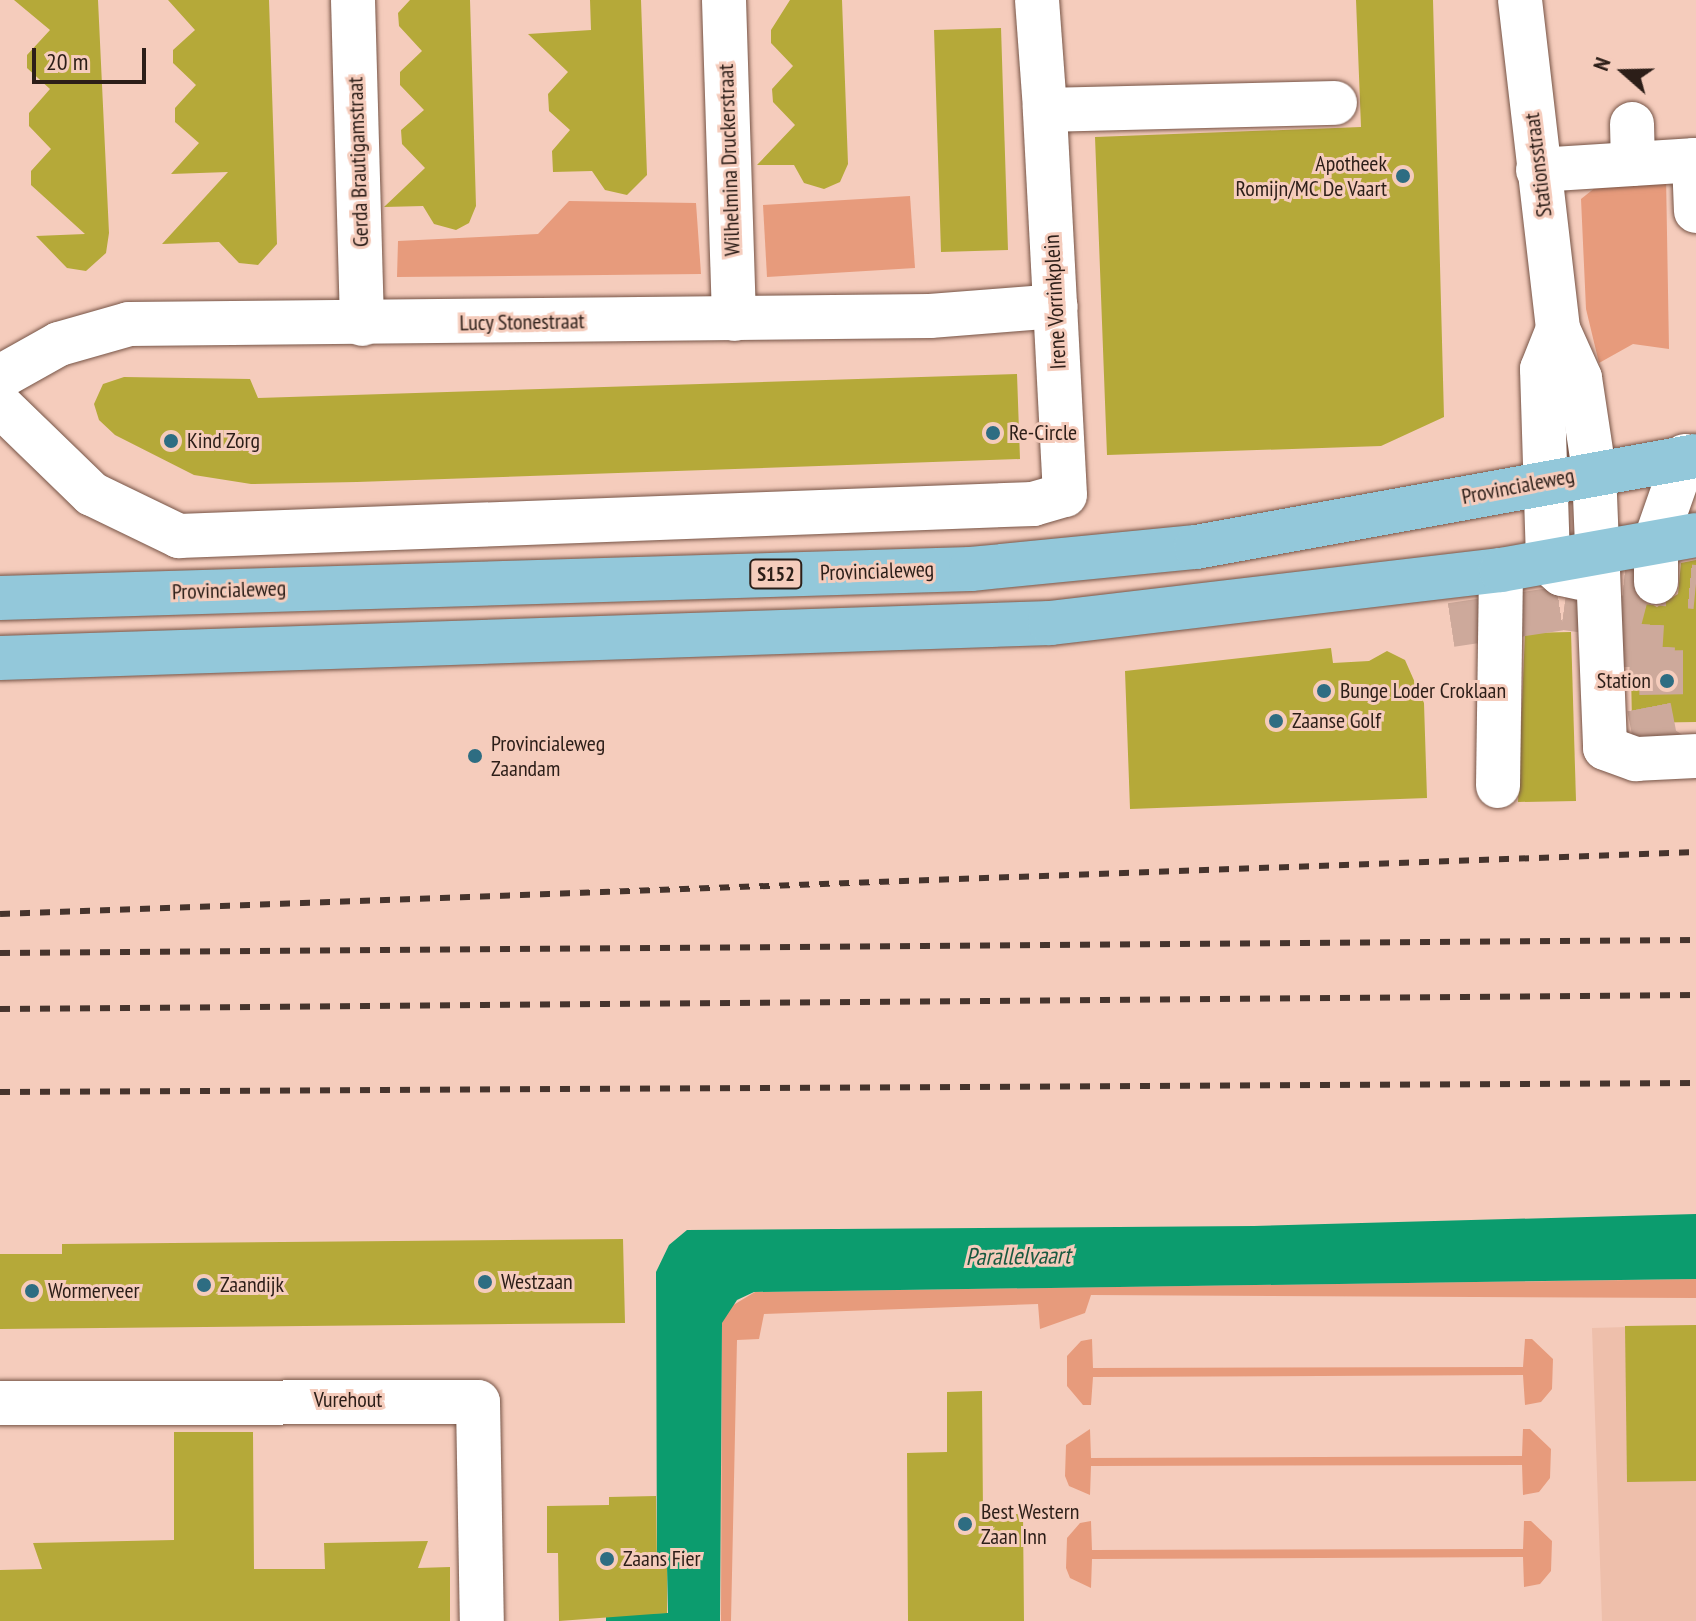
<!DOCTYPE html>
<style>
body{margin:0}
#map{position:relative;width:1696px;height:1621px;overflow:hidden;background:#f5ccbc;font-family:"PT Sans Narrow",sans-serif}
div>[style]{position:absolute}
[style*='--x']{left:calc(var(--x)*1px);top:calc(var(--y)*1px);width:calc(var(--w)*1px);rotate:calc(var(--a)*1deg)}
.built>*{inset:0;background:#eebfab}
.green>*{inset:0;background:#e79b7c}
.water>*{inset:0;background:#0c9c6e}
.building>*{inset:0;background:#b5a939}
.minor-tunnel>*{height:44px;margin-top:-22px;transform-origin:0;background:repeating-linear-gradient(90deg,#cda99b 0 44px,transparent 0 66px)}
.roads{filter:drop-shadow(0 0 2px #765446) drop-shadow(0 0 2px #765446)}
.minor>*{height:44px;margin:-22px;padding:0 22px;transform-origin:22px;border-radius:22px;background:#fff}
.major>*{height:44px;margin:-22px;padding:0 22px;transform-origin:22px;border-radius:22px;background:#93c8da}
.rail>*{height:6px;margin-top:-3px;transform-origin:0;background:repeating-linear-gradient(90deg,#46342d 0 10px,transparent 0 20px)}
.dots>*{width:22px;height:22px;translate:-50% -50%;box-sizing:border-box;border:4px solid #f5ccbc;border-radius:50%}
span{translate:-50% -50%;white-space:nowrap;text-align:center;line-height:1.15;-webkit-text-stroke:6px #f5ccbc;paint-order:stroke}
.shield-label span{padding:2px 6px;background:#f5ccbc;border:2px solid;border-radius:6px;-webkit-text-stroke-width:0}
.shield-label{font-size:20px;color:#2c1e18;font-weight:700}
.street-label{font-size:22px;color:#2c1e18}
.poi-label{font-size:22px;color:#2c1e18}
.right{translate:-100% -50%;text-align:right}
.left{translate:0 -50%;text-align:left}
.water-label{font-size:24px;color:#195940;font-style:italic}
.north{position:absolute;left:1584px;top:32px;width:80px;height:80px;-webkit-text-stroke:6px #f5ccbc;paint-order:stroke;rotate:290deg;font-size:22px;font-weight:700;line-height:32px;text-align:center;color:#2c1e18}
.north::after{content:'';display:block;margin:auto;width:28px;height:36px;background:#2c1e18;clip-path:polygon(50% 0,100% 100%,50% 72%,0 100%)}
.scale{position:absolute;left:32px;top:48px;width:114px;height:36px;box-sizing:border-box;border:4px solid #2c1e18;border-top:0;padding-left:10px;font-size:24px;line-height:28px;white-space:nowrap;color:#2c1e18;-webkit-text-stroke:6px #f5ccbc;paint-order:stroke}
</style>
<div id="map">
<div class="built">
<i style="clip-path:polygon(1696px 1325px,1696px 1621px,1602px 1621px,1592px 1328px)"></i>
</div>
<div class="green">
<i style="clip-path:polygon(1666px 175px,1669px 349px,1633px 344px,1599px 363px,1586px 309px,1581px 199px,1601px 183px)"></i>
<i style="clip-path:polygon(910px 196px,915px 268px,767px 277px,763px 205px)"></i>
<i style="clip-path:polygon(569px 201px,696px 203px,701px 274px,397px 277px,398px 241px,538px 234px)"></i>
<i style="clip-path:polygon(1696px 1279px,1696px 1298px,1091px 1295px,1085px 1313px,1040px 1329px,1038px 1304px,764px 1314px,759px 1339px,737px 1340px,731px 1621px,721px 1621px,722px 1323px,725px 1310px,755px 1292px)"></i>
<i style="clip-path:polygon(1092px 1339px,1093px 1368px,1523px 1367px,1525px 1339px,1532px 1339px,1553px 1359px,1552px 1389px,1541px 1402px,1525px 1405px,1523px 1375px,1093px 1377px,1091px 1405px,1083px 1405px,1067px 1386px,1067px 1356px,1081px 1341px)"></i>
<i style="clip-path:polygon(1090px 1429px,1091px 1458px,1522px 1456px,1523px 1429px,1530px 1429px,1551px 1449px,1550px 1478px,1539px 1492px,1523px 1495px,1522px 1465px,1091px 1466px,1090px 1495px,1069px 1486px,1065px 1476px,1066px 1445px)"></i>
<i style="clip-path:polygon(1091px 1521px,1092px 1550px,1523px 1549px,1524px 1521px,1531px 1521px,1552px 1541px,1551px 1571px,1540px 1584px,1524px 1587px,1523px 1557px,1092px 1559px,1091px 1588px,1070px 1578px,1066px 1568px,1067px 1538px,1080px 1523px)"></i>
</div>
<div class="water">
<i style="clip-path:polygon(1696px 1214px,1696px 1279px,754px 1292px,737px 1300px,722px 1323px,720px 1621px,606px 1621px,606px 1614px,668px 1613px,667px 1566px,657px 1565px,656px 1272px,669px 1245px,687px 1230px,1254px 1226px)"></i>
</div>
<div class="building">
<i style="clip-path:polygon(14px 0,98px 0,109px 233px,106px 253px,86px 271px,67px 268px,36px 236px,85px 234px,31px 185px,31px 171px,51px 149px,29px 126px,29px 113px,50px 89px,27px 68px,27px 55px,50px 30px)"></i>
<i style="clip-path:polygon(168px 0,269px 0,277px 244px,258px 265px,239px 263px,219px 242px,162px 244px,228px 172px,171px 174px,199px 143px,175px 122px,175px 108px,196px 85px,173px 63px,173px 50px,195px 30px)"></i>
<i style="clip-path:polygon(410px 0,470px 0,476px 206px,469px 223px,456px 230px,434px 224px,423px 206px,384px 207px,425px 168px,402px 144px,401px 130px,424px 110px,400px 85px,400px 72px,422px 51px,399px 26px,398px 13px)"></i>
<i style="clip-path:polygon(590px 0,641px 0,647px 175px,627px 195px,605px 190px,592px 171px,553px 172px,552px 151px,570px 130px,549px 111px,548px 94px,568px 72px,528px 34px,591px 30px)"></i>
<i style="clip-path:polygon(790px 0,842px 0,848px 164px,840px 182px,824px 189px,804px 183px,794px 165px,757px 165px,795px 125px,773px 102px,772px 89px,793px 66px,771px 43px,771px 30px)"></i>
<i style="clip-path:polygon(1356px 0,1433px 0,1444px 417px,1381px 446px,1107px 455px,1095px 137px,1361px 127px)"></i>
<i style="clip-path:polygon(1001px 28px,1008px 250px,941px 252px,934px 30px)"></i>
<i style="clip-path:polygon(1017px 374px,1020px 459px,357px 482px,251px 484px,194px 475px,115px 435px,99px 420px,94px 404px,103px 384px,124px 377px,250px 379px,258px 398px)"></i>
<i style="clip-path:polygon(1696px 560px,1696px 722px,1632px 723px,1629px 572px,1635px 595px,1657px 607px,1678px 594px,1681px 563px)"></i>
<i style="clip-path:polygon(1571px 632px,1576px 801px,1518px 802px,1525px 633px)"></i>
<i style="clip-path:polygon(1331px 648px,1333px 663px,1369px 661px,1387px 651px,1405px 660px,1424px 703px,1427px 798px,1130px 809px,1125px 671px)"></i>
<i style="clip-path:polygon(623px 1239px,625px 1323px,0 1329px,0 1254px,62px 1254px,62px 1244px)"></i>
<i style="clip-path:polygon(1696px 1325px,1696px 1481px,1627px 1482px,1625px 1326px)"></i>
<i style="clip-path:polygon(982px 1391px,983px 1514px,1023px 1514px,1024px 1621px,908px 1621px,907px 1453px,947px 1452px,947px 1392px)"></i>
<i style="clip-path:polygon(174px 1432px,253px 1432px,254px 1569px,325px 1569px,324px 1543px,428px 1541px,418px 1568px,450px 1567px,450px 1621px,0 1621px,0 1570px,42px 1569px,33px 1543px,174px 1540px)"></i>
<i style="clip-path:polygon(656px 1496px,657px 1566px,667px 1565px,667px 1613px,559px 1621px,558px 1553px,547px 1553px,547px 1506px,609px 1505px,609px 1497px)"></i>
</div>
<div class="minor-tunnel">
<i style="--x:1624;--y:580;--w:72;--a:5.6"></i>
<i style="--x:1451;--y:625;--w:114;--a:-8.6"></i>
<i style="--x:1564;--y:608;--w:36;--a:8"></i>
<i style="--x:1600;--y:613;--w:43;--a:14.7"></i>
<i style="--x:1642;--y:624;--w:49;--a:93.5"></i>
<i style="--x:1639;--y:673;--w:57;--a:-1"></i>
<i style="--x:1653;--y:646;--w:61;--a:93.8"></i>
<i style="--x:1649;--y:707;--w:38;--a:79"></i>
<i style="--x:1656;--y:744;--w:24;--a:33"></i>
</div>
<div class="roads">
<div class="minor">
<i style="--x:353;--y:0;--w:324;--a:88.4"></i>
<i style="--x:724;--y:0;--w:319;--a:88.2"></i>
<i style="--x:1037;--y:0;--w:110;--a:85.8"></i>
<i style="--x:1520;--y:0;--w:331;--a:83.4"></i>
<i style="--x:1558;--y:329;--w:54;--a:65.8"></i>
<i style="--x:1580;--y:378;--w:94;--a:81.4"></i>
<i style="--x:1594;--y:471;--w:277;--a:87.7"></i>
<i style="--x:1605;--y:748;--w:33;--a:20"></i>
<i style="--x:1636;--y:759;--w:60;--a:-2.9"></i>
<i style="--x:1632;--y:124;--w:40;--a:88.6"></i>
<i style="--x:1694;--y:160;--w:51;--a:87.8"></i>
<i style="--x:1538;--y:170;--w:158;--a:-3.6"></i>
<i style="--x:1558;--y:329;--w:43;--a:111.8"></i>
<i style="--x:1542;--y:369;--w:193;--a:88.2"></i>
<i style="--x:1548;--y:562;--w:18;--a:41"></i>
<i style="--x:1562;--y:574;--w:19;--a:12"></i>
<i style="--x:0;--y:377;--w:68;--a:-29.2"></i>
<i style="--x:59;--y:344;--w:73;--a:-15.9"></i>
<i style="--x:129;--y:324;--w:801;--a:-0.57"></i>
<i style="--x:930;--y:316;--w:126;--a:-4.5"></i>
<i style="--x:0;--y:405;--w:128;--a:44.1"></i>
<i style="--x:92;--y:494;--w:97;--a:25.8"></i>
<i style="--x:179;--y:536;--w:855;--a:-2.15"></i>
<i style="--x:1033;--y:504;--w:33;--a:-16"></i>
<i style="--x:1065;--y:495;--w:386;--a:-93"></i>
<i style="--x:1045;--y:110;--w:290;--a:-1.4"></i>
<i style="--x:1656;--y:582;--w:43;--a:-90"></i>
<i style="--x:1656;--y:539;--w:88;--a:-70.7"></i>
<i style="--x:1498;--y:786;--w:216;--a:-89.2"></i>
<i style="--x:0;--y:1403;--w:478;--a:-0.1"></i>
<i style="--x:478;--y:1402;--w:219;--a:89"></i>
</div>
<div class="major">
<i style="--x:0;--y:598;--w:971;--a:-1.71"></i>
<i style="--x:971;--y:569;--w:226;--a:-5.6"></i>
<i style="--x:1196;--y:547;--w:508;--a:-10.31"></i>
<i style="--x:0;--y:658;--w:1051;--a:-1.91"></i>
<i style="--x:1050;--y:623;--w:454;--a:-6.7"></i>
<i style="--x:1501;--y:570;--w:198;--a:-10.2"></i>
</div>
</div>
<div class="rail">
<i style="--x:0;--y:914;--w:1697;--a:-2.09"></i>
<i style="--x:0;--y:953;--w:1696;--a:-0.44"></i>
<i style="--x:0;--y:1009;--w:1696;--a:-0.47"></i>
<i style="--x:0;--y:1092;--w:1696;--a:-0.3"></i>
</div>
<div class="dots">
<i style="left:1403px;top:176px;background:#2e6d82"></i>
<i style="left:993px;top:433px;background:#2e6d82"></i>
<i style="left:171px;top:441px;background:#2e6d82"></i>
<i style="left:1667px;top:681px;background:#2e6d82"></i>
<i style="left:1324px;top:691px;background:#2e6d82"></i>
<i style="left:1276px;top:721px;background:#2e6d82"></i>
<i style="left:475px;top:756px;background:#2e6d82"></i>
<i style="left:485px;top:1282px;background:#2e6d82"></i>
<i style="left:204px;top:1285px;background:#2e6d82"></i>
<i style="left:32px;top:1291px;background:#2e6d82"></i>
<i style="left:965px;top:1524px;background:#2e6d82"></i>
<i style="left:607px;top:1559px;background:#2e6d82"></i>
</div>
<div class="shield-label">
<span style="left:776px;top:574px">S152</span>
</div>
<div class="street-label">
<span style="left:729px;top:160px;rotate:-92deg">Wilhelmina Druckerstraat</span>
<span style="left:358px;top:162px;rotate:-92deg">Gerda Brautigamstraat</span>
<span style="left:1538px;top:165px;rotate:-97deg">Stationsstraat</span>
<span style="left:1055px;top:302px;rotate:-93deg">Irene Vorrinkplein</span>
<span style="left:522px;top:322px;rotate:-1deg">Lucy Stonestraat</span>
<span style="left:1518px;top:486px;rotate:-11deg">Provincialeweg</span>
<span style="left:877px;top:571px;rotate:-2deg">Provincialeweg</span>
<span style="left:229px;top:590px;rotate:-2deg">Provincialeweg</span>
<span style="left:348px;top:1400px">Vurehout</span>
</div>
<div class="poi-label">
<span class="right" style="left:1387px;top:176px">Apotheek<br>Romijn/MC De Vaart</span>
<span class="left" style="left:1009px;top:433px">Re-Circle</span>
<span class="left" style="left:187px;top:441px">Kind Zorg</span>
<span class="right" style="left:1651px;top:681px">Station</span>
<span class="left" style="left:1340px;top:691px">Bunge Loder Croklaan</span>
<span class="left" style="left:1292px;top:721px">Zaanse Golf</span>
<span class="left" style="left:491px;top:756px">Provincialeweg<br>Zaandam</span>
<span class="left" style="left:501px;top:1282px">Westzaan</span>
<span class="left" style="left:220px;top:1285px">Zaandijk</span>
<span class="left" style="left:48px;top:1291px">Wormerveer</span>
<span class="left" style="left:981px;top:1524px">Best Western<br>Zaan Inn</span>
<span class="left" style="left:623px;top:1559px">Zaans Fier</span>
</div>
<div class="water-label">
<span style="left:1018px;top:1256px;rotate:-1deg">Parallelvaart</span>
</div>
<div class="north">N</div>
<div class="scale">20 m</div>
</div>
